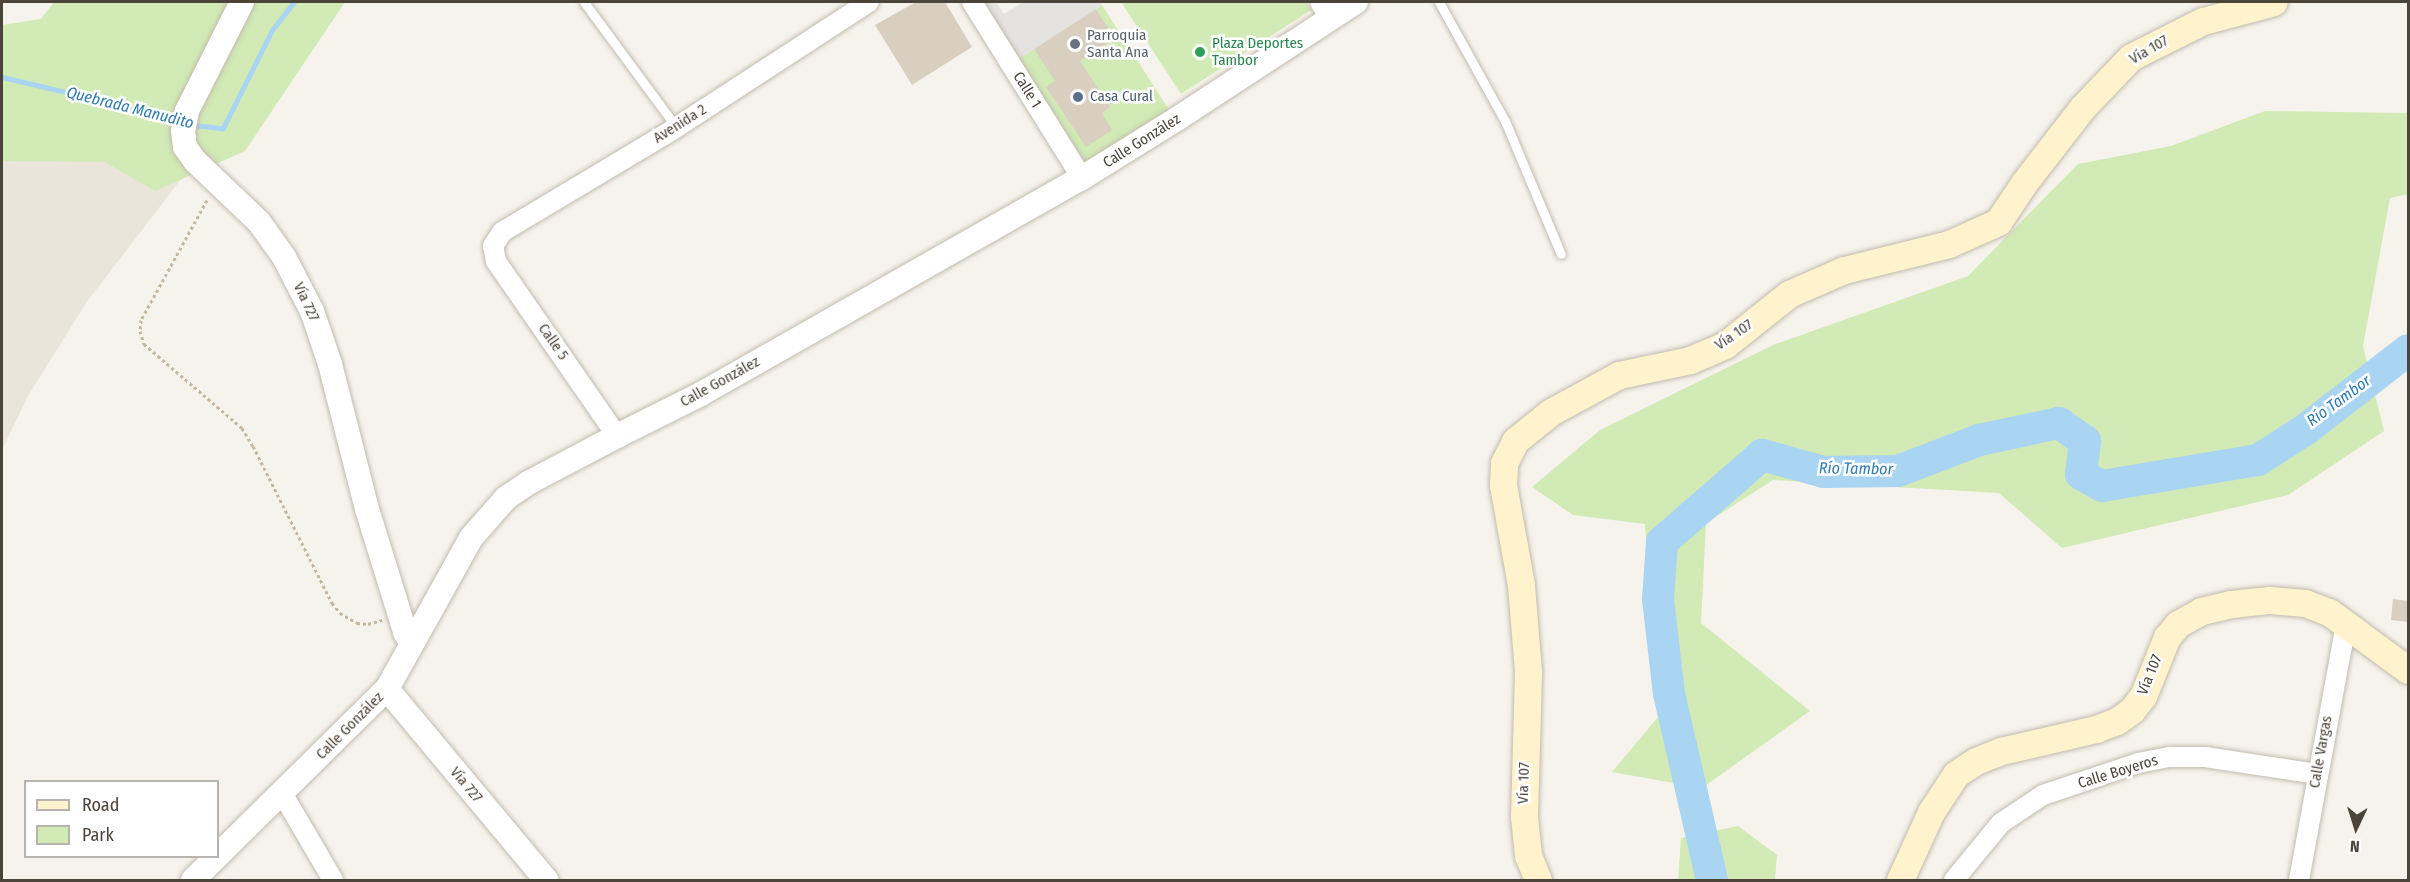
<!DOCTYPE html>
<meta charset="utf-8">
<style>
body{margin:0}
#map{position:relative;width:2410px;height:882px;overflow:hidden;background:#f6f3ec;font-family:"Fira Sans Condensed",sans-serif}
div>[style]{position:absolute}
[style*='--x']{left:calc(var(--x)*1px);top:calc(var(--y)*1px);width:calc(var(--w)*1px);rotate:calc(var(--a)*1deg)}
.residential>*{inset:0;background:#eae5da}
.green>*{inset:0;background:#d2eab5}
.parking>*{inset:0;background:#e5e3e0}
.stream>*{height:5px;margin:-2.5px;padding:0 2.5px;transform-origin:2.5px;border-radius:2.5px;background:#a9d4f2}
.river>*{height:32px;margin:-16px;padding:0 16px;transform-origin:16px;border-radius:16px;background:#a9d4f2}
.building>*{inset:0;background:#d8cfc1}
.path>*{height:3px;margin-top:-1.5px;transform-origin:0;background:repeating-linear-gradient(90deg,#c4b79f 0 3px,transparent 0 6px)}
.roads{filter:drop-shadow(0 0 2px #c2bbae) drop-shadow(0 0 2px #c2bbae)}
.service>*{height:9px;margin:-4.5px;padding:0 4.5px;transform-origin:4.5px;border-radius:4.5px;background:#fff}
.minor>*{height:20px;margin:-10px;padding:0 10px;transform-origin:10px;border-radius:10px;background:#fff}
.tertiary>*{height:24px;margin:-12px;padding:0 12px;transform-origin:12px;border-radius:12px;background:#fff}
.secondary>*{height:27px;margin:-13.5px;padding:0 13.5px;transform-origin:13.5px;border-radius:13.5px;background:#fff3cd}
.dots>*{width:16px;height:16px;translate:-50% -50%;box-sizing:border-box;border:3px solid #fff;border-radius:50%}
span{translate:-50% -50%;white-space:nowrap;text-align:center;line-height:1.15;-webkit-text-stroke:5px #fff;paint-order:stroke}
.worship-label{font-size:15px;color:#5b616d}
.left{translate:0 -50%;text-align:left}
.leisure-label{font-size:15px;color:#27864d}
.street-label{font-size:15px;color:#4b4439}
.service-label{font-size:15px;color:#4e5e75}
.water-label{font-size:16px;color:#2e7ab2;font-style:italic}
.frame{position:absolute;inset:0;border:3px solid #4b4439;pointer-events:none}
.legend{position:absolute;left:24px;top:780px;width:195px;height:78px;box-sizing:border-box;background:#fff;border:2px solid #b7b4b0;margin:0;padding:8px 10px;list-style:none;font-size:18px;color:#4b4439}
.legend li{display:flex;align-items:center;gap:12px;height:30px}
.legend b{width:30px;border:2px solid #b7b4b0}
.north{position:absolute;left:2326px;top:798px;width:60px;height:60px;-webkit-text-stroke:4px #fff;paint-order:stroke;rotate:184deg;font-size:16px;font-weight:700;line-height:24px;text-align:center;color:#4b4439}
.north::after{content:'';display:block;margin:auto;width:21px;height:27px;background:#4b4439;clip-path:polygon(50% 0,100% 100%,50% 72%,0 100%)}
</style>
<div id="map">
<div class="residential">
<i style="clip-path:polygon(2px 77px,195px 161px,86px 303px,28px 396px,2px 450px)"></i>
</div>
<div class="green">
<i style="clip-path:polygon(54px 2px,345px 2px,245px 151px,155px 191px,105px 162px,2px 161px,2px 25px,41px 19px)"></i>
<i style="clip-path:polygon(1121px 2px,1306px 2px,1311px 10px,1181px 94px)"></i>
<i style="clip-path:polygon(1102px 5px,1169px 110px,1085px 164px,1016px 61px,1034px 49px,1054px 78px,1115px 38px,1096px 9px)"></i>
<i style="clip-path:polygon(2265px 111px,2408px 113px,2408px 194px,2390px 198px,2363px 346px,2384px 431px,2288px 495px,2062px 548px,1999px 493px,1773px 480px,1706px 523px,1701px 623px,1810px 711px,1702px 788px,1612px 772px,1658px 717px,1645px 524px,1573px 515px,1532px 487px,1600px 430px,1773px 345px,1968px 276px,2078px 164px,2171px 146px)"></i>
<i style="clip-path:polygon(1738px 826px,1777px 855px,1775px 880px,1678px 880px,1681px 838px)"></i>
</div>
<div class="parking">
<i style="clip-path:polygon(978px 2px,996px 2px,1004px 14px,1023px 2px,1100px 2px,1102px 5px,1016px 61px)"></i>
</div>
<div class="stream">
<i style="--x:2;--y:77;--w:101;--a:13.2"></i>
<i style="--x:100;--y:100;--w:80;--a:16.6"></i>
<i style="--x:192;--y:125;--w:31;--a:6"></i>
<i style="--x:223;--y:128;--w:110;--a:-63.4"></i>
<i style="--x:272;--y:30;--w:36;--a:-52"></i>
</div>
<div class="river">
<i style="--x:1712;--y:880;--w:191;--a:-103"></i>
<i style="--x:1669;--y:694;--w:96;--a:-96.6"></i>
<i style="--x:1658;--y:599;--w:57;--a:-86"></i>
<i style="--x:1662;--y:542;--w:133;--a:-41"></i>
<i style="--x:1762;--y:455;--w:64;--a:15.3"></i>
<i style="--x:1824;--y:472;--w:74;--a:-0.8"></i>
<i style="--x:1898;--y:471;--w:87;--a:-20.9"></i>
<i style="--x:1979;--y:440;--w:82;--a:-12"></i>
<i style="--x:2059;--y:423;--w:32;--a:35"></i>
<i style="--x:2085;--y:441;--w:33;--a:97"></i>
<i style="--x:2081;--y:474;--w:24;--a:30"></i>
<i style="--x:2102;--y:486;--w:158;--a:-9.5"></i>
<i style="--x:2258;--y:460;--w:56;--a:-32.6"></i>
<i style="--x:2305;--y:430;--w:130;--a:-37.8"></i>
</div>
<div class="building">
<i style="clip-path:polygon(916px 2px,945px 2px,972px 47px,912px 85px,875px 25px)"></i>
<i style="clip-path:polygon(1096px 9px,1115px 38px,1080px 61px,1110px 107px,1102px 113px,1112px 130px,1086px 147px,1046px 87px,1055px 81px,1034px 49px)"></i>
<i style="clip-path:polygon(2393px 599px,2409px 601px,2408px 622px,2391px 620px)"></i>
</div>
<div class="path">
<i style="--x:207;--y:200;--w:137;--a:118.8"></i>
<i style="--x:141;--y:320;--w:11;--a:95"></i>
<i style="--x:140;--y:331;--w:14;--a:73"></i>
<i style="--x:144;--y:344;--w:129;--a:40.6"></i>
<i style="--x:242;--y:428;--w:21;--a:59"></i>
<i style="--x:253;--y:446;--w:176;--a:63.3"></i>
<i style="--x:332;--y:603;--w:13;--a:51"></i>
<i style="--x:340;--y:613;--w:20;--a:30"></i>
<i style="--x:357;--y:623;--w:11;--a:5"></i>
<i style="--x:368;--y:624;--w:15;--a:-16"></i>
</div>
<div class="roads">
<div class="service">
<i style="--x:584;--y:2;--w:155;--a:53.6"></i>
<i style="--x:1439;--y:2;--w:136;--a:61"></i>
<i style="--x:1505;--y:121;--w:144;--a:67.2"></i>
</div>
<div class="minor">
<i style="--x:972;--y:2;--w:208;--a:58"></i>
<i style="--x:1320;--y:2;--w:20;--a:57"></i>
<i style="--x:617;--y:436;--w:213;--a:-124.7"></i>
<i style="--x:496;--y:261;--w:15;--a:-101"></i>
<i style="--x:493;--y:246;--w:17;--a:-57"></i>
<i style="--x:502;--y:232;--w:197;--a:-30.9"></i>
<i style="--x:671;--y:131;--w:236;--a:-33.1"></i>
<i style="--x:282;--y:793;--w:101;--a:59.6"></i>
<i style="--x:1954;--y:880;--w:74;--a:-50.5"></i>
<i style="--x:2001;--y:823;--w:50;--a:-33.7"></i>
<i style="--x:2043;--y:795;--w:100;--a:-18.6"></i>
<i style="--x:2138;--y:763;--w:33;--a:-11"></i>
<i style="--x:2170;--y:757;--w:35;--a:0"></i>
<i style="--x:2205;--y:757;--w:113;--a:8.6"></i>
<i style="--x:2299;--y:880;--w:261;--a:-79.6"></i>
</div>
<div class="tertiary">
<i style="--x:242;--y:2;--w:122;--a:116.8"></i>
<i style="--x:187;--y:111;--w:20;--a:101"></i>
<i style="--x:183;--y:131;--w:16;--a:83"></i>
<i style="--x:185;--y:147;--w:17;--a:54"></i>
<i style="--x:195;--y:161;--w:88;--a:43.6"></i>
<i style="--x:259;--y:222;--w:43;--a:54.5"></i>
<i style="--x:284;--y:257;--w:61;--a:62.6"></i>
<i style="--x:312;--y:311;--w:56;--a:71.2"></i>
<i style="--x:330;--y:364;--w:150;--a:75.7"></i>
<i style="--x:367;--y:509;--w:129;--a:72.8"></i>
<i style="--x:405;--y:632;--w:13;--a:61"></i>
<i style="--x:387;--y:689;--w:249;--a:50.2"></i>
<i style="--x:193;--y:880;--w:272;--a:-44.6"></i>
<i style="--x:387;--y:689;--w:173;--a:-60.9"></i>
<i style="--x:471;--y:538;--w:53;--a:-48.8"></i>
<i style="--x:506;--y:498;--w:27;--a:-34"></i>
<i style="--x:528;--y:483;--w:101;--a:-27.8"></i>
<i style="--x:617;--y:436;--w:94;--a:-26.6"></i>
<i style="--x:701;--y:394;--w:438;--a:-29.6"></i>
<i style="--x:1082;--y:178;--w:115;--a:-31.9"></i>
<i style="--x:1180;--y:117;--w:210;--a:-33.2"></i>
</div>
<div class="secondary">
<i style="--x:1538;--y:880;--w:27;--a:-112"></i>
<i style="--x:1528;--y:855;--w:39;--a:-96"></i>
<i style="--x:1524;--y:816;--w:145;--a:-88.4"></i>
<i style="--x:1528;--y:671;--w:86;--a:-94.7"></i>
<i style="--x:1521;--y:585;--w:102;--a:-100.2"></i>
<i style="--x:1503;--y:485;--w:22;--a:-87"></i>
<i style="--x:1504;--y:463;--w:25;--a:-63"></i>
<i style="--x:1515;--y:441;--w:46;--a:-38.9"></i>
<i style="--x:1551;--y:412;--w:77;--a:-28.6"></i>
<i style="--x:1619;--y:375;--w:73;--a:-11.9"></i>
<i style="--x:1690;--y:360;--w:38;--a:-23"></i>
<i style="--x:1725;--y:345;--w:82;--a:-38.6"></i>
<i style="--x:1789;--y:294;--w:60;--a:-23.6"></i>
<i style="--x:1844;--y:270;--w:108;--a:-13.9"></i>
<i style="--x:1949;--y:244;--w:54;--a:-24.2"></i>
<i style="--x:1998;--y:222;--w:47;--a:-56.3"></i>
<i style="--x:2024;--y:183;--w:96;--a:-52.2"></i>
<i style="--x:2083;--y:107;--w:69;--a:-46.2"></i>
<i style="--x:2131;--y:57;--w:80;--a:-26.6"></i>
<i style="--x:2203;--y:21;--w:73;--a:-15"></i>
<i style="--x:1900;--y:880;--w:75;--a:-65.5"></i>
<i style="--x:1931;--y:812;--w:45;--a:-56.7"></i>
<i style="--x:1956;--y:774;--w:24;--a:-33"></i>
<i style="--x:1976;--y:761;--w:27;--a:-22"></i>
<i style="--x:2001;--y:751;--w:98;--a:-13"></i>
<i style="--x:2096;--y:729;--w:22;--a:-21"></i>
<i style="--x:2117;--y:721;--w:19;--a:-36"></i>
<i style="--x:2132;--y:710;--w:18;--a:-52"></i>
<i style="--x:2143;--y:696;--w:64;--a:-67.9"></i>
<i style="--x:2167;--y:637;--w:17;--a:-50"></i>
<i style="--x:2178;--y:624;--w:26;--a:-29"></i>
<i style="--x:2201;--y:611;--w:31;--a:-13"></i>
<i style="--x:2231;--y:604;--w:39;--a:-6"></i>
<i style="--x:2270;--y:600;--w:35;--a:5"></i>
<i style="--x:2305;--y:603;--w:26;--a:21"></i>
<i style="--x:2329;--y:612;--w:98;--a:36.3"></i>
</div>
</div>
<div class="dots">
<i style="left:1075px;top:44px;background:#6b7280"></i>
<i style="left:1200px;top:52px;background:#2e9e5b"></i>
<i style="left:1078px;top:97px;background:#5c6f8a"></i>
</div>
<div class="worship-label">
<span class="left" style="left:1087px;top:44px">Parroquia<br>Santa Ana</span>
</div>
<div class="leisure-label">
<span class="left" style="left:1212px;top:52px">Plaza Deportes<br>Tambor</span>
</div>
<div class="street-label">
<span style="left:2149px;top:50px;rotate:-30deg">Vía 107</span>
<span style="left:1027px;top:90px;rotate:58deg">Calle 1</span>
<span style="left:680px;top:124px;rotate:-32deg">Avenida 2</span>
<span style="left:1142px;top:141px;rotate:-32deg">Calle González</span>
<span style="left:306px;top:302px;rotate:65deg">Vía 727</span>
<span style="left:1734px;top:335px;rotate:-34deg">Vía 107</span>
<span style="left:553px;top:342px;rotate:55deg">Calle 5</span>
<span style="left:720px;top:382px;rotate:-29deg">Calle González</span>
<span style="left:2150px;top:675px;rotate:-68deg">Vía 107</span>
<span style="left:350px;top:726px;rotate:-45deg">Calle González</span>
<span style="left:2321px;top:752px;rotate:-80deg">Calle Vargas</span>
<span style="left:2118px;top:772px;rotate:-17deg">Calle Boyeros</span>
<span style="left:1524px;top:783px;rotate:-88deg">Vía 107</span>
<span style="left:466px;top:785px;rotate:50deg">Vía 727</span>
</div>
<div class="service-label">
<span class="left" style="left:1090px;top:97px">Casa Cural</span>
</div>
<div class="water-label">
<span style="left:130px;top:108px;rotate:14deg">Quebrada Manudito</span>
<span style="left:2339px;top:401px;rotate:-36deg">Río Tambor</span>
<span style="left:1856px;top:469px;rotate:1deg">Río Tambor</span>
</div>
<div class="frame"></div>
<ul class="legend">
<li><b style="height:8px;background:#fff3cd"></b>Road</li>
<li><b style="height:16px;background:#d2eab5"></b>Park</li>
</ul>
<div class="north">N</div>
</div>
